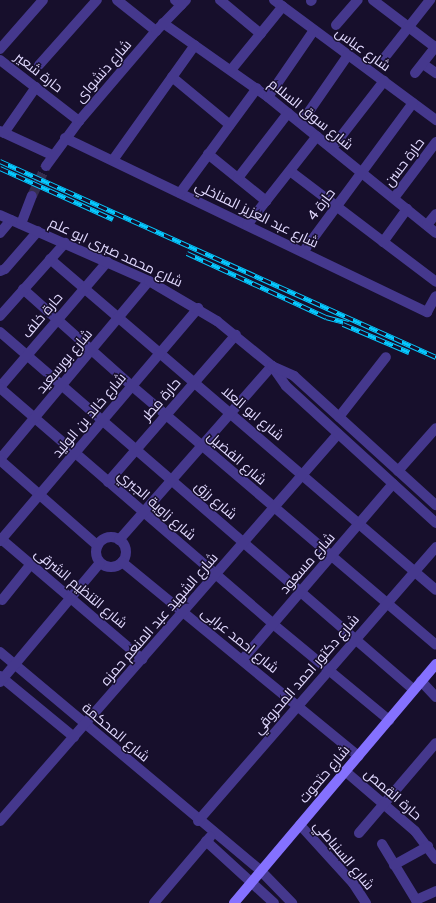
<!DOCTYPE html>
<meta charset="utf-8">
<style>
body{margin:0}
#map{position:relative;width:436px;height:903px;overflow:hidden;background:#170f2c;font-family:"Golos Text",Cairo,sans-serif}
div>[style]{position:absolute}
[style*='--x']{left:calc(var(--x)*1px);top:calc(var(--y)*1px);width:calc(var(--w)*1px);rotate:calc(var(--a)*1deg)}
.tertiary-tunnel>*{height:10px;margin-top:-5px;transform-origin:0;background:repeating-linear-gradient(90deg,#352d4c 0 10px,transparent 0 15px)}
.minor>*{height:10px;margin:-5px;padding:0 5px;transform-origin:5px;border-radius:5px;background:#45388d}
.minor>.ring{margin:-5px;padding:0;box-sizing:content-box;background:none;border:10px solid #45388d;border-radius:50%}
.tertiary>*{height:10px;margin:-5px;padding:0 5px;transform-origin:5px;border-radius:5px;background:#45388d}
.secondary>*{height:10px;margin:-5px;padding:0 5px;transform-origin:5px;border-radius:5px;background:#8571ff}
.rail>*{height:4.5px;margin-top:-2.25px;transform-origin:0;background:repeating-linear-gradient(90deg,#170f2c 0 9px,#06c9ff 0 18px);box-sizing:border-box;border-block:1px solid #06c9ff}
span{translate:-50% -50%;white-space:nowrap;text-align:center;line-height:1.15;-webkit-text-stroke:3px #170f2c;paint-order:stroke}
.street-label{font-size:14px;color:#e2daff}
</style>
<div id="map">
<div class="tertiary-tunnel">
<i style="--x:32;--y:196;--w:33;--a:-65"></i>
</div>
<div class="minor">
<i style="--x:117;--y:0;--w:50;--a:38.5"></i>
<i style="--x:175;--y:0;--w:8;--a:40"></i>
<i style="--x:220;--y:0;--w:53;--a:39.7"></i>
<i style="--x:274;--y:0;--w:202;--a:36.5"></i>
<i style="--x:373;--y:0;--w:78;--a:37.2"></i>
<i style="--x:311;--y:1;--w:1;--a:-45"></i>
<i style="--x:163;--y:23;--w:128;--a:35.2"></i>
<i style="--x:268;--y:97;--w:216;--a:39"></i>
<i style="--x:336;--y:25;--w:33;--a:-49"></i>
<i style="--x:0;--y:49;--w:65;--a:-48.7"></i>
<i style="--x:385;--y:57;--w:73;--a:-51.7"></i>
<i style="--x:0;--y:60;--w:100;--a:37.7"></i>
<i style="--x:423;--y:64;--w:16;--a:35"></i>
<i style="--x:39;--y:65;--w:87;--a:-48.3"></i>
<i style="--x:231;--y:70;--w:82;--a:-50.9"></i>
<i style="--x:415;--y:73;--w:34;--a:-52"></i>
<i style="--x:172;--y:77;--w:75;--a:39.6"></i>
<i style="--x:268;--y:97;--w:81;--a:-55.5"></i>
<i style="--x:301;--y:123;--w:83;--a:-55.3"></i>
<i style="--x:0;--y:131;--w:57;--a:24.8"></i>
<i style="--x:4;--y:133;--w:56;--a:-55.2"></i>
<i style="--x:65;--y:138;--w:402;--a:25.7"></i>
<i style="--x:427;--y:312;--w:18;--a:-61"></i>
<i style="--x:332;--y:148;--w:85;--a:-52.2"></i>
<i style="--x:208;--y:154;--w:75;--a:39"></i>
<i style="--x:113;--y:160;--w:141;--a:-54.5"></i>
<i style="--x:290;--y:171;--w:183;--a:37.2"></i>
<i style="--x:238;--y:178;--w:82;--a:-52.4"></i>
<i style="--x:180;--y:193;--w:130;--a:-53.7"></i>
<i style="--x:394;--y:198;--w:70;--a:-53.1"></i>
<i style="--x:247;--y:225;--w:113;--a:-51.8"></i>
<i style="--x:427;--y:225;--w:14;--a:-51"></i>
<i style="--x:0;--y:233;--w:17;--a:-50"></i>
<i style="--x:383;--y:242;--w:41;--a:-54"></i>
<i style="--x:303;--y:252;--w:185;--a:-53.6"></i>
<i style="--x:50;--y:259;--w:508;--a:40.61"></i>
<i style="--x:0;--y:271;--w:5;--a:-22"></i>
<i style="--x:5;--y:269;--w:50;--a:-49"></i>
<i style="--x:23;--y:289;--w:146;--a:41.7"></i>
<i style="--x:132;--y:386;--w:399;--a:40.4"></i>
<i style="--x:0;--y:316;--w:98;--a:-48.3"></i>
<i style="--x:0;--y:332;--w:547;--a:40.85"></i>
<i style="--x:0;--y:387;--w:165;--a:-49.4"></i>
<i style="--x:0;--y:388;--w:361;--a:40.8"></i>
<i style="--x:273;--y:624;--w:151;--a:39.6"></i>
<i style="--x:339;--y:417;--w:76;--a:-51.9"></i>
<i style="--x:0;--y:459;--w:232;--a:-50.1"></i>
<i style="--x:0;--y:460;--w:130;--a:41.3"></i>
<i style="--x:398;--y:471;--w:57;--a:-48.5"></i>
<i style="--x:108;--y:482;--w:195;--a:-49"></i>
<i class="ring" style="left:96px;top:537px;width:20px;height:20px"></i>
<i style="--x:0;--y:538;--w:187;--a:40.4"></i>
<i style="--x:119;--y:540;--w:232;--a:-48.7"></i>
<i style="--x:0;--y:541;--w:306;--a:-49.6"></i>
<i style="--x:122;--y:562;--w:306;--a:39.4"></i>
<i style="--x:2;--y:600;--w:46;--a:-51.1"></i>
<i style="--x:0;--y:652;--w:341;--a:40"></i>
<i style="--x:261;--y:871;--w:45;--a:45.9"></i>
<i style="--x:242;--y:660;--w:232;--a:-49.4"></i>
<i style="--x:0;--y:676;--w:96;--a:39.5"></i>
<i style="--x:421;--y:681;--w:22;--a:47"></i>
<i style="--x:0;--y:682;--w:155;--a:-50"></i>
<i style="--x:345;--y:771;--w:92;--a:40.6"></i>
<i style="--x:415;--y:831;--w:35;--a:53"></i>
<i style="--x:0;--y:821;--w:514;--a:-48.87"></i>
<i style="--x:198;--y:821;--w:363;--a:-49"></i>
<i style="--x:300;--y:825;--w:79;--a:47.6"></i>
<i style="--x:353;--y:883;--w:24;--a:57"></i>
<i style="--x:359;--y:833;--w:118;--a:-49.5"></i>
<i style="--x:206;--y:841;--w:92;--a:42.4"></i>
<i style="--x:382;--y:844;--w:66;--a:58.7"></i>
<i style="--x:416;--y:900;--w:22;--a:-24"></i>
<i style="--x:394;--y:865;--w:39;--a:-29"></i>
<i style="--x:154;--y:903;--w:87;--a:-49.7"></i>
</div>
<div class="tertiary">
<i style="--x:46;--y:166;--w:56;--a:-53.7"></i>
<i style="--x:79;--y:121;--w:118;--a:-49.5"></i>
<i style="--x:156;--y:31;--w:43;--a:-45.9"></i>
<i style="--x:0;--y:215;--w:163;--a:23.9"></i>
<i style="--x:149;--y:281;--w:79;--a:30.5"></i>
<i style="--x:217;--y:321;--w:71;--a:39.3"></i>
<i style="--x:272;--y:366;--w:24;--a:55"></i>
<i style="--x:286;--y:386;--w:203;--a:42.4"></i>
<i style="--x:21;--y:224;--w:30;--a:-69"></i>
<i style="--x:272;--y:366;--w:24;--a:24"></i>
<i style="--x:294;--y:376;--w:192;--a:42.3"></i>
</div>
<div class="secondary">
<i style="--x:234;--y:903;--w:313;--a:-49.8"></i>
</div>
<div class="rail">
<i style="--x:0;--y:161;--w:478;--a:24.2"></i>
<i style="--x:0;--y:168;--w:124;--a:24.3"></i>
<i style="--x:187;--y:253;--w:153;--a:24.7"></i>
<i style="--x:326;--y:317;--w:23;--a:15"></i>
<i style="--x:343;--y:324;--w:72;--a:23"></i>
</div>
<div class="street-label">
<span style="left:363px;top:49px;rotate:36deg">شارع عباس</span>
<span style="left:103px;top:71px;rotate:-49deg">شارع دنشواى</span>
<span style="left:39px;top:72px;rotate:38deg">حارة شعير</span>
<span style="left:311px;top:114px;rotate:39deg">شارع سوق السلام</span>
<span style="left:404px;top:162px;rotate:-53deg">حارة حسن</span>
<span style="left:321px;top:204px;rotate:-53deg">حارة 4</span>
<span style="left:257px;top:214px;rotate:26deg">شارع عبد العزيز المناخلي</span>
<span style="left:116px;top:252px;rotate:25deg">شارع محمد صبرى ابو علم</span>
<span style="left:42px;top:315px;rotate:-50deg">حارة خلف</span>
<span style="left:64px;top:361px;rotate:-50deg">شارع بورسعيد</span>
<span style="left:161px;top:399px;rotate:-49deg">حارة مطر</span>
<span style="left:253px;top:413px;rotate:40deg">شارع ابو العلا</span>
<span style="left:89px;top:415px;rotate:-50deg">شارع خالد بن الوليد</span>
<span style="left:237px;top:458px;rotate:41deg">شارع الفضيل</span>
<span style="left:216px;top:500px;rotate:41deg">شارع رزق</span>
<span style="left:157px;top:505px;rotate:41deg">شارع زاوية الجبري</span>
<span style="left:307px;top:563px;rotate:-49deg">شارع مسعود</span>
<span style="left:81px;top:588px;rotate:40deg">شارع التنظيم الشرقى</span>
<span style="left:159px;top:619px;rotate:-49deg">شارع الشهيد عبد المنعم حمزه</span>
<span style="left:240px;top:640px;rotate:39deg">شارع احمد عرابى</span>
<span style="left:306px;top:674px;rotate:-49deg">شارع دكتور احمد المحروقي</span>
<span style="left:116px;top:732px;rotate:40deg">شارع المحكمة</span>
<span style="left:324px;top:774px;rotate:-50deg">شارع حتحوت</span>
<span style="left:393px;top:794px;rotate:41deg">حارة القمص</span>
<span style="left:344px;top:855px;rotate:50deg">شارع السنباطي</span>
</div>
</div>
